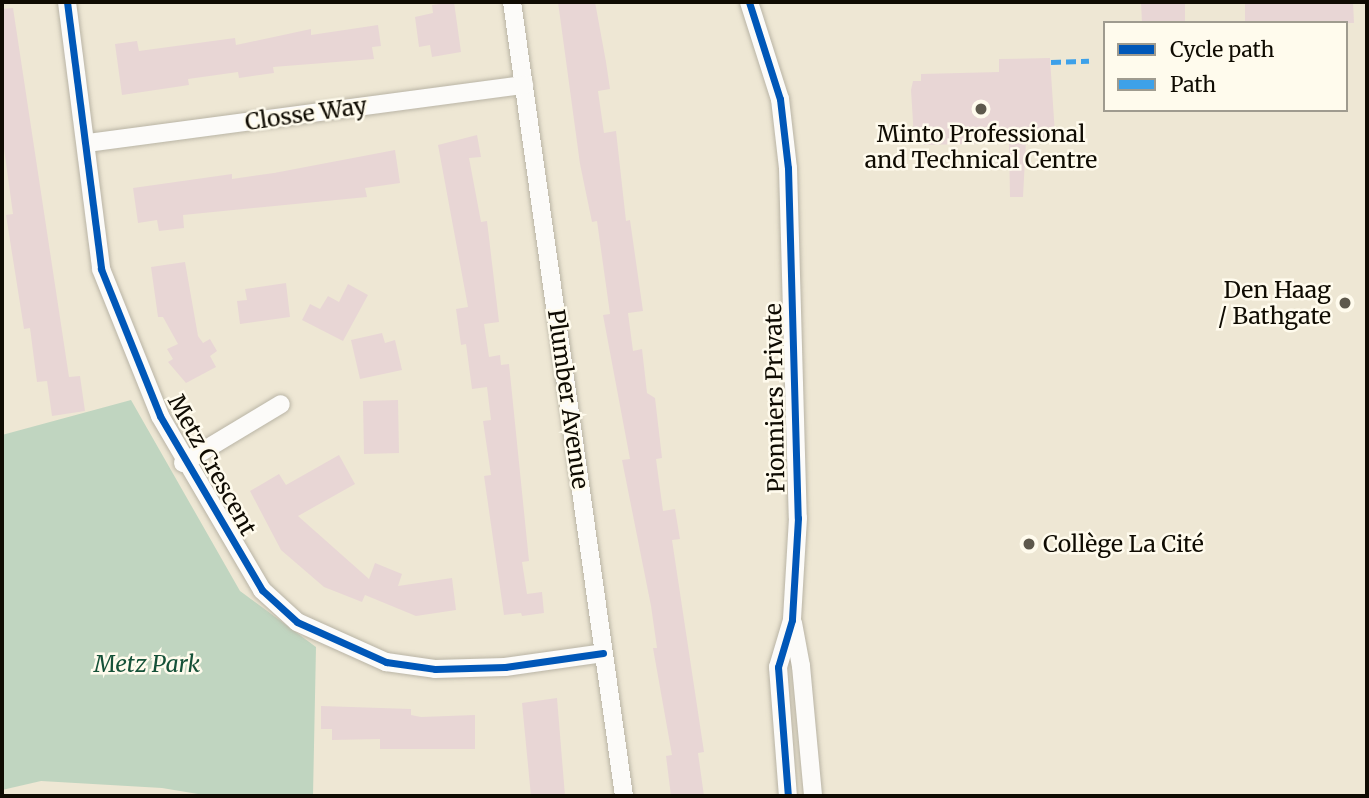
<!DOCTYPE html>
<meta charset="utf-8">
<style>
body{margin:0}
#map{position:relative;width:1369px;height:798px;overflow:hidden;background:#eee7d4;font-family:Merriweather,serif}
div>[style]{position:absolute}
[style*='--x']{left:calc(var(--x)*1px);top:calc(var(--y)*1px);width:calc(var(--w)*1px);rotate:calc(var(--a)*1deg)}
.green>*{inset:0;background:#c0d5c0}
.building>*{inset:0;background:#e8d6d5}
.roads{filter:drop-shadow(0 0 2px #b9b4a5) drop-shadow(0 0 2px #b9b4a5)}
.street>*{height:18px;margin:-9px;padding:0 9px;transform-origin:9px;border-radius:9px;background:#fcfbf9}
.quiet>*{height:5px;margin-top:-2.5px;transform-origin:0;background:repeating-linear-gradient(90deg,#3da1e9 0 10px,transparent 0 15px)}
.cycleway>*{height:7px;margin:-3.5px;padding:0 3.5px;transform-origin:3.5px;border-radius:3.5px;background:#0057b8}
.dots>*{width:19px;height:19px;translate:-50% -50%;box-sizing:border-box;border:4px solid #fffbed;border-radius:50%}
span{translate:-50% -50%;white-space:nowrap;text-align:center;line-height:1.15;-webkit-text-stroke:5px #fffbed;paint-order:stroke}
.street-label{font-size:23px;color:#0f0b02}
.poi-label{font-size:23px;color:#0f0b02}
.right{translate:-100% -50%;text-align:right}
.left{translate:0 -50%;text-align:left}
.park-label{font-size:23px;color:#155138;font-style:italic}
.frame{position:absolute;inset:0;border:4px solid #0f0b02;pointer-events:none}
.legend{position:absolute;left:1103px;top:21px;width:245px;height:91px;box-sizing:border-box;background:#fffbed;border:2px solid #9f9b8f;margin:0;padding:9px 12px;list-style:none;font-size:21px;color:#0f0b02}
.legend li{display:flex;align-items:center;gap:14px;height:35px}
.legend b{width:35px;border:2px solid #9f9b8f}
</style>
<div id="map">
<div class="green">
<i style="clip-path:polygon(131px 400px,240px 591px,316px 647px,313px 796px,210px 796px,162px 788px,41px 781px,2px 790px,2px 435px)"></i>
</div>
<div class="building">
<i style="clip-path:polygon(454px 2px,461px 52px,432px 57px,430px 45px,419px 47px,415px 17px,433px 13px,432px 5px)"></i>
<i style="clip-path:polygon(558px 2px,595px 2px,606px 62px,610px 89px,598px 91px,604px 133px,616px 131px,626px 221px,630px 220px,643px 311px,628px 313px,633px 351px,642px 349px,647px 393px,655px 398px,662px 458px,656px 459px,663px 511px,675px 509px,680px 539px,672px 540px,704px 752px,698px 753px,704px 796px,671px 796px,666px 756px,672px 755px,653px 648px,657px 648px,651px 606px,622px 460px,630px 459px,603px 315px,610px 314px,597px 221px,592px 222px,580px 164px)"></i>
<i style="clip-path:polygon(1141px 2px,1185px 2px,1185px 23px,1142px 23px)"></i>
<i style="clip-path:polygon(1245px 2px,1353px 2px,1354px 23px,1245px 23px)"></i>
<i style="clip-path:polygon(13px 8px,69px 377px,80px 376px,85px 411px,52px 416px,47px 381px,37px 382px,30px 328px,24px 329px,6px 215px,13px 214px,2px 134px,2px 9px)"></i>
<i style="clip-path:polygon(378px 25px,381px 46px,372px 47px,374px 59px,273px 67px,274px 73px,239px 78px,238px 72px,188px 79px,189px 85px,122px 95px,115px 44px,137px 41px,139px 51px,235px 38px,236px 45px,311px 29px,311px 35px)"></i>
<i style="clip-path:polygon(1050px 58px,1055px 135px,1053px 139px,1026px 140px,1023px 197px,1010px 197px,1009px 143px,923px 145px,923px 137px,914px 138px,911px 90px,913px 81px,921px 81px,921px 74px,999px 72px,999px 59px)"></i>
<i style="clip-path:polygon(477px 135px,481px 157px,469px 158px,481px 222px,487px 221px,499px 322px,484px 324px,489px 357px,500px 355px,501px 365px,509px 364px,529px 561px,522px 562px,527px 594px,542px 592px,544px 613px,522px 616px,521px 613px,504px 615px,484px 476px,491px 475px,483px 421px,491px 420px,487px 387px,472px 389px,466px 344px,461px 345px,456px 309px,468px 307px,438px 145px)"></i>
<i style="clip-path:polygon(395px 150px,400px 183px,365px 188px,367px 197px,183px 215px,184px 228px,159px 231px,157px 220px,138px 223px,133px 188px,232px 174px,232px 179px,274px 173px)"></i>
<i style="clip-path:polygon(185px 262px,198px 336px,203px 343px,210px 339px,217px 351px,210px 356px,216px 367px,186px 383px,168px 362px,173px 359px,167px 349px,178px 344px,163px 317px,158px 317px,151px 267px)"></i>
<i style="clip-path:polygon(286px 283px,290px 317px,240px 324px,237px 301px,247px 300px,245px 289px)"></i>
<i style="clip-path:polygon(348px 284px,368px 295px,343px 341px,302px 320px,310px 304px,320px 309px,328px 296px,339px 302px)"></i>
<i style="clip-path:polygon(382px 333px,385px 343px,395px 340px,402px 370px,360px 379px,351px 340px)"></i>
<i style="clip-path:polygon(398px 400px,399px 453px,364px 454px,363px 401px)"></i>
<i style="clip-path:polygon(339px 455px,355px 484px,298px 516px,369px 579px,375px 563px,402px 574px,398px 586px,452px 578px,456px 610px,416px 616px,365px 595px,362px 602px,324px 587px,281px 550px,250px 491px,279px 474px,286px 485px)"></i>
<i style="clip-path:polygon(557px 698px,565px 796px,531px 796px,522px 703px)"></i>
<i style="clip-path:polygon(321px 706px,411px 709px,411px 715px,421px 717px,475px 715px,475px 749px,380px 749px,380px 739px,332px 740px,332px 729px,321px 729px)"></i>
</div>
<div class="roads">
<div class="street">
<i style="--x:67;--y:2;--w:269;--a:82.7"></i>
<i style="--x:101;--y:269;--w:158;--a:68.1"></i>
<i style="--x:160;--y:416;--w:202;--a:59.6"></i>
<i style="--x:262;--y:590;--w:47;--a:42.4"></i>
<i style="--x:297;--y:622;--w:98;--a:24.2"></i>
<i style="--x:386;--y:662;--w:49;--a:8.1"></i>
<i style="--x:435;--y:669;--w:70;--a:-1.6"></i>
<i style="--x:505;--y:667;--w:99;--a:-8.1"></i>
<i style="--x:512;--y:2;--w:802;--a:81.97"></i>
<i style="--x:749;--y:2;--w:102;--a:72.3"></i>
<i style="--x:780;--y:99;--w:69;--a:83.4"></i>
<i style="--x:788;--y:168;--w:350;--a:88.4"></i>
<i style="--x:798;--y:518;--w:102;--a:93.4"></i>
<i style="--x:792;--y:620;--w:49;--a:106.6"></i>
<i style="--x:778;--y:667;--w:129;--a:85.6"></i>
<i style="--x:88;--y:143;--w:440;--a:-7.6"></i>
<i style="--x:183;--y:463;--w:114;--a:-31"></i>
<i style="--x:793;--y:623;--w:44;--a:79.5"></i>
<i style="--x:801;--y:666;--w:131;--a:84.7"></i>
</div>
</div>
<div class="quiet">
<i style="--x:1051;--y:62;--w:38;--a:-2"></i>
</div>
<div class="cycleway">
<i style="--x:67;--y:2;--w:269;--a:82.7"></i>
<i style="--x:101;--y:269;--w:158;--a:68.1"></i>
<i style="--x:160;--y:416;--w:202;--a:59.6"></i>
<i style="--x:262;--y:590;--w:47;--a:42.4"></i>
<i style="--x:297;--y:622;--w:98;--a:24.2"></i>
<i style="--x:386;--y:662;--w:49;--a:8.1"></i>
<i style="--x:435;--y:669;--w:70;--a:-1.6"></i>
<i style="--x:505;--y:667;--w:99;--a:-8.1"></i>
<i style="--x:749;--y:2;--w:102;--a:72.3"></i>
<i style="--x:780;--y:99;--w:69;--a:83.4"></i>
<i style="--x:788;--y:168;--w:350;--a:88.4"></i>
<i style="--x:798;--y:518;--w:102;--a:93.4"></i>
<i style="--x:792;--y:620;--w:49;--a:106.6"></i>
<i style="--x:778;--y:667;--w:129;--a:85.6"></i>
</div>
<div class="dots">
<i style="left:981px;top:109px;background:#5d584c"></i>
<i style="left:1345px;top:303px;background:#5d584c"></i>
<i style="left:1029px;top:544px;background:#5d584c"></i>
</div>
<div class="street-label">
<span style="left:306px;top:114px;rotate:-8deg">Closse Way</span>
<span style="left:775px;top:398px;rotate:-91deg">Pionniers Private</span>
<span style="left:568px;top:399px;rotate:82deg">Plumber Avenue</span>
<span style="left:212px;top:465px;rotate:61deg">Metz Crescent</span>
</div>
<div class="poi-label">
<span style="left:981px;top:147px">Minto Professional<br>and Technical Centre</span>
<span class="right" style="left:1331px;top:303px">Den Haag<br>/ Bathgate</span>
<span class="left" style="left:1043px;top:544px">Collège La Cité</span>
</div>
<div class="park-label">
<span style="left:147px;top:664px">Metz Park</span>
</div>
<div class="frame"></div>
<ul class="legend">
<li><b style="height:9px;background:#0057b8"></b>Cycle path</li>
<li><b style="height:9px;background:#3da1e9"></b>Path</li>
</ul>
</div>
